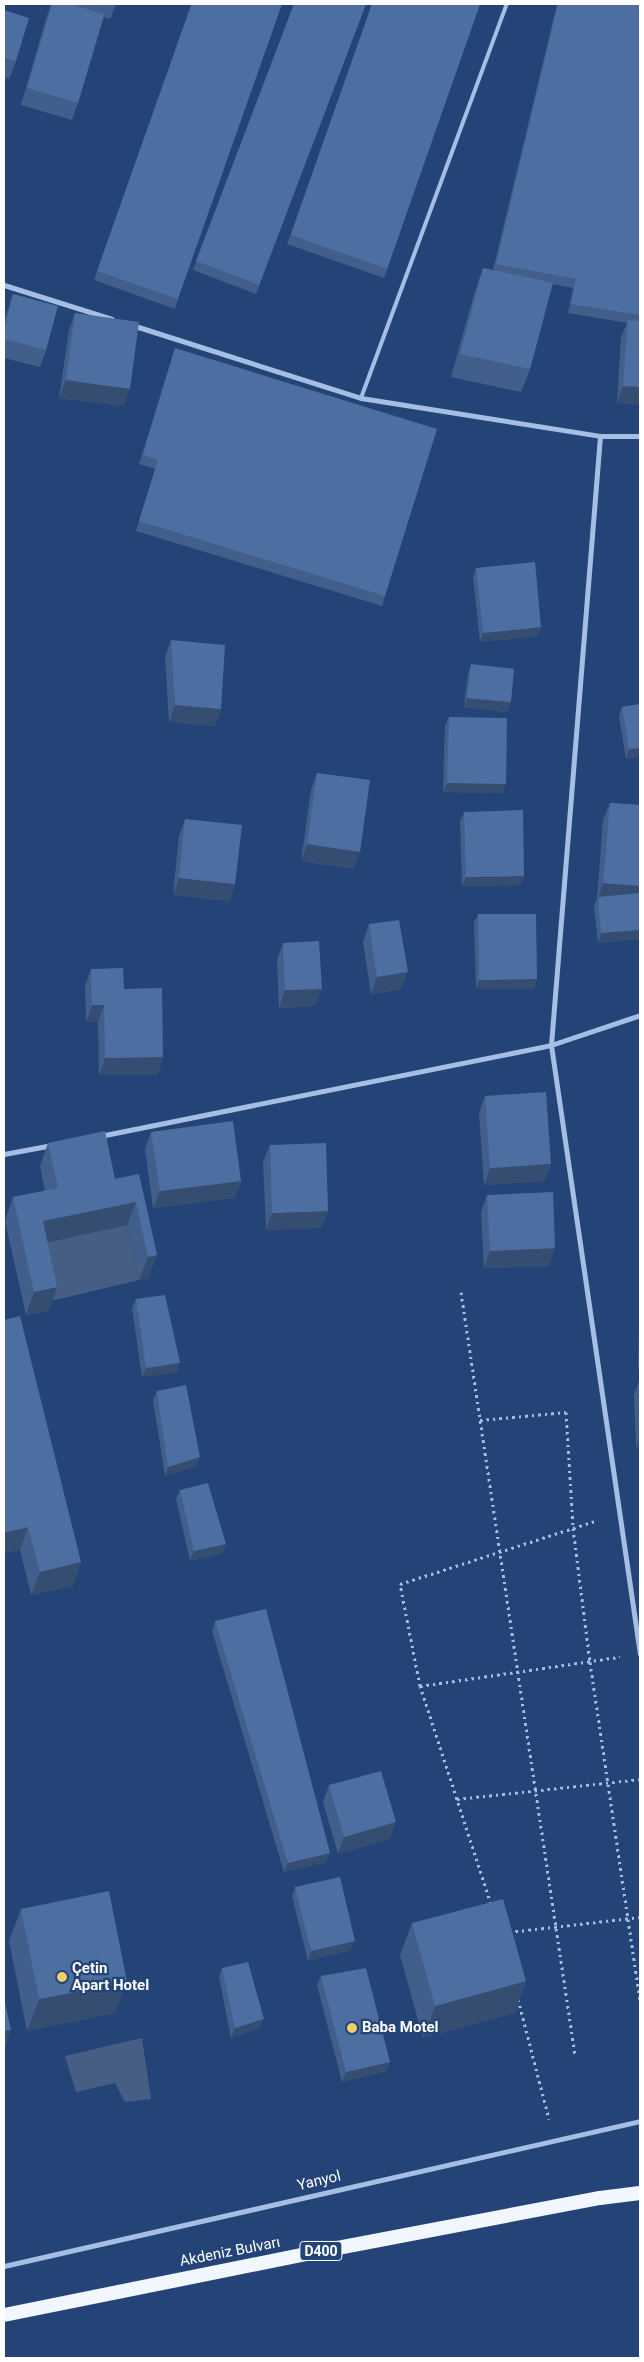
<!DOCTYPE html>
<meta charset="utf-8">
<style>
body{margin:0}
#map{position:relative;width:644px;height:2362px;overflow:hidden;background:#244477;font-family:Roboto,sans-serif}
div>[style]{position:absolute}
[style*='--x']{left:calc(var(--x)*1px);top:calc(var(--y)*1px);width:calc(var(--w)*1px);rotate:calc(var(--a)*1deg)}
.water>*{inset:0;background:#465e84}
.path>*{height:3px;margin-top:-1.5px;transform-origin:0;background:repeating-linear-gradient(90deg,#a5bee3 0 2.5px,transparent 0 6.5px)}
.service>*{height:4px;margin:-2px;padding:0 2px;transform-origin:2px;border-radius:2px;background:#a5bee3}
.minor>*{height:5px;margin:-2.5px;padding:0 2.5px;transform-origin:2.5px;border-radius:2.5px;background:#a5bee3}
.trunk>*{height:14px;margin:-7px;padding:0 7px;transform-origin:7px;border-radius:7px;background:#f2f6fe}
.wall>*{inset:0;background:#415f8a}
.shaded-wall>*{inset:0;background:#354d71}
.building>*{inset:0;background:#4c6ea1}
.dots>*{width:14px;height:14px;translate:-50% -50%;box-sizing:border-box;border:2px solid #244477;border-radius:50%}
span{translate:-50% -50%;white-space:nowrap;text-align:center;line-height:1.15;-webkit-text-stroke:4.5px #244477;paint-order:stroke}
.shield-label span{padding:1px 4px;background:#244477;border:1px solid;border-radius:4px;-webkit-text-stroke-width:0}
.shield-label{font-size:14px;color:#fff;font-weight:700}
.poi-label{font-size:15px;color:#fff;font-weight:700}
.left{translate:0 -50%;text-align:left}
.street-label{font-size:15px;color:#fff}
.frame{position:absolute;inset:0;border:5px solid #fff;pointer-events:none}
</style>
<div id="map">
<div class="water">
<i style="clip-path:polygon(127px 1225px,139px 1280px,47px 1302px,35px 1245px)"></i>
<i style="clip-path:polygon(142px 2038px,151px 2099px,125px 2102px,115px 2083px,76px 2092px,65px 2056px)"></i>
</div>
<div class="path">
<i style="--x:461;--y:1292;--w:771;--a:81.5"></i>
<i style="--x:480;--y:1420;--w:86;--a:-5.3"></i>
<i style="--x:566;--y:1412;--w:116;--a:86.5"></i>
<i style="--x:573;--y:1528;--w:135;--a:82.8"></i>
<i style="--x:590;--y:1662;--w:343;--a:81.6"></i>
<i style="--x:420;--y:1686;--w:202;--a:-8.3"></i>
<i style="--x:457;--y:1799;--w:184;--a:-6.2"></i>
<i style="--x:491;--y:1904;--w:229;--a:-108"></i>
<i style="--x:420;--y:1686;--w:104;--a:-101.1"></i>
<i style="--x:400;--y:1584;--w:208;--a:-17.9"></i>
<i style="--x:509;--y:1932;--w:132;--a:-6.5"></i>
<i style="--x:518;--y:1999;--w:124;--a:75.5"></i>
</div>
<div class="service">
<i style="--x:361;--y:398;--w:420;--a:-69.7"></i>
</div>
<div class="minor">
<i style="--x:4;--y:285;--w:113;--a:17.5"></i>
<i style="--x:132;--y:325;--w:240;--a:17.7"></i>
<i style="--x:361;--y:398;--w:242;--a:9"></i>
<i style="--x:600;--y:436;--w:40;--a:0"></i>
<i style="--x:600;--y:436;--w:611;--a:94.6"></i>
<i style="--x:551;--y:1045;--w:615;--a:81.69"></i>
<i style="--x:100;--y:1136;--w:460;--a:-11.4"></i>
<i style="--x:551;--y:1045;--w:94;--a:-18.6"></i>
<i style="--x:4;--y:1154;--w:49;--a:-10.6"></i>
<i style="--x:4;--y:2266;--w:652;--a:-12.84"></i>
</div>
<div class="trunk">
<i style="--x:4;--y:2315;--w:329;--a:-11.4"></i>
<i style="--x:327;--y:2250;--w:278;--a:-10.8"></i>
<i style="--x:600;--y:2198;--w:40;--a:-7.1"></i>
</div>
<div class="wall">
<i style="clip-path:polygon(51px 4px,116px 4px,110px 19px,104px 17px,78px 103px,72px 120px,21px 105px,47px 16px)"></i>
<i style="clip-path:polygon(191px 4px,178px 299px,175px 309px,94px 280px)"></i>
<i style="clip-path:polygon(294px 4px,366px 4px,256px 294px,193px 270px)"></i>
<i style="clip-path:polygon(372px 4px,480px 4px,384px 278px,287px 244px)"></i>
<i style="clip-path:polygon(557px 4px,640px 4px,640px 405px,617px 403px,621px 337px,627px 323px,568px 313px,573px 288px,552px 284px,530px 369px,521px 392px,451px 377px,475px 291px,483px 268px,493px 270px)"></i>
<i style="clip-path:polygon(4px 10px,16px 61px,9px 79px,4px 77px)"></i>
<i style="clip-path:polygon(13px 294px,46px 350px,40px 367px,4px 358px,4px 324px,7px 312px)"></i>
<i style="clip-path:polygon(75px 313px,124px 406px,59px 398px,69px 330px)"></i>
<i style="clip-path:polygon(175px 348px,385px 596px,382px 606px,136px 531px,155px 469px,139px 464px)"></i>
<i style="clip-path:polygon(476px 568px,538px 636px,480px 642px,473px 577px)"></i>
<i style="clip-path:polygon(171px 640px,221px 709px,215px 726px,169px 722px,165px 657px)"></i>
<i style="clip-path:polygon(471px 664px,511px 702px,507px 712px,464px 707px,468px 674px)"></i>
<i style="clip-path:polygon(640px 704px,640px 756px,626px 759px,619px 716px,622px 707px)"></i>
<i style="clip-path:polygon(449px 717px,502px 793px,443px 792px,445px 726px)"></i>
<i style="clip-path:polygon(317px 773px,354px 869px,301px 861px,311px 790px)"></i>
<i style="clip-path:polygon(610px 803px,640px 805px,640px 939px,598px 943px,594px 906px,597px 898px,603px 820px)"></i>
<i style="clip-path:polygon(464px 812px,521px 885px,462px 886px,460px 821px)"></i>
<i style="clip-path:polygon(185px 819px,235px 884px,229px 901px,173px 895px,179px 836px)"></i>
<i style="clip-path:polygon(478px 914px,534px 989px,476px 989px,474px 923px)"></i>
<i style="clip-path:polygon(369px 924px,401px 989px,371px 994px,363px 942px)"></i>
<i style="clip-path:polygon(283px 943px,322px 989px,315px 1006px,279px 1008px,277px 960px)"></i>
<i style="clip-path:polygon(91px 969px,124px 989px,163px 1057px,157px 1075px,99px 1075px,98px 1022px,86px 1022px,85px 986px)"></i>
<i style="clip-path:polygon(485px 1096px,545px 1181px,484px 1185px,479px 1113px)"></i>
<i style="clip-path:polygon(151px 1132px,241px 1181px,235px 1198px,153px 1208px,145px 1149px)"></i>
<i style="clip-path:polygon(48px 1143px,115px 1179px,139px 1174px,157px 1255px,148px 1278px,139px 1280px,127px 1225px,47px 1242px,57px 1287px,49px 1311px,26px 1315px,5px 1221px,13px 1197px,45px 1191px,40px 1166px)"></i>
<i style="clip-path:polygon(270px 1145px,328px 1211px,321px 1228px,266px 1230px,263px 1162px)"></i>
<i style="clip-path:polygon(487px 1195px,555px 1248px,549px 1266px,484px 1268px,481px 1212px)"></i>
<i style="clip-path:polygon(136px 1299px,177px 1372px,142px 1377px,132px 1308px)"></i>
<i style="clip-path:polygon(640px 1319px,640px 1367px,638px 1367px,639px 1323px)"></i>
<i style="clip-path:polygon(4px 1320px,73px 1586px,31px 1595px,20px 1550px)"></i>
<i style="clip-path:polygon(640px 1378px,640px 1447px,636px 1448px,634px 1395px)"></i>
<i style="clip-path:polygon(157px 1391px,197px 1466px,165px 1476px,153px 1400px)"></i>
<i style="clip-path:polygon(180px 1490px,223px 1553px,190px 1561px,176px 1499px)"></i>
<i style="clip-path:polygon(215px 1621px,326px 1862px,284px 1872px,212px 1631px)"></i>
<i style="clip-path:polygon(329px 1785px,390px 1839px,338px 1854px,323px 1802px)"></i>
<i style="clip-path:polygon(295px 1887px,351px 1950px,308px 1961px,292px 1896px)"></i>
<i style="clip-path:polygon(21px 1909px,115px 2013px,27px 2031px,9px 1941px)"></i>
<i style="clip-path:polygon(412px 1923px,526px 1981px,515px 2013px,423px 2038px,400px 1955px)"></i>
<i style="clip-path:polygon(222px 1968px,260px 2028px,231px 2038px,219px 1977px)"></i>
<i style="clip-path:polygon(321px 1976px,390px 2062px,386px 2071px,342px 2082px,317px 1985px)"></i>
</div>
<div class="shaded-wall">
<i style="clip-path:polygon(66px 380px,130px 389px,124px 406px,59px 398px)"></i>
<i style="clip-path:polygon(623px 386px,640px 387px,640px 405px,617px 403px)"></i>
<i style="clip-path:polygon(541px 627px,538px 636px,480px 642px,483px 633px)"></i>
<i style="clip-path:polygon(467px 698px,511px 702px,507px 712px,464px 707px)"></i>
<i style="clip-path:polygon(175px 705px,221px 709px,215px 726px,169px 722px)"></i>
<i style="clip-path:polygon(640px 748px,640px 756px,626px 759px,629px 749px)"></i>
<i style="clip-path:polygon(447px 783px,506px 784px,502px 793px,443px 792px)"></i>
<i style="clip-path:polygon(307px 844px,360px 852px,354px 869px,301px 861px)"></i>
<i style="clip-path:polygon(524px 876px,521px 885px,462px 886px,466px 877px)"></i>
<i style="clip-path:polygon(179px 878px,235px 884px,229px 901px,173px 895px)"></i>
<i style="clip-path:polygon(603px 883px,640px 886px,640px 895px,598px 899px)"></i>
<i style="clip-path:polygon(640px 930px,640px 939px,598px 943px,601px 933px)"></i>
<i style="clip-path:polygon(408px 972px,401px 989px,371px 994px,377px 977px)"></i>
<i style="clip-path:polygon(537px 979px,534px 989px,476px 989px,479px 980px)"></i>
<i style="clip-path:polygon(322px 989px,315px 1006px,279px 1008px,285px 990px)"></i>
<i style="clip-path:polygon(92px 1005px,104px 1005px,98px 1022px,86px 1022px)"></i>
<i style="clip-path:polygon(163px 1057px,157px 1075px,99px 1075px,105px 1058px)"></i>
<i style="clip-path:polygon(551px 1164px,545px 1181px,484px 1185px,490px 1168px)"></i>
<i style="clip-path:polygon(241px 1181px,235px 1198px,153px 1208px,160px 1191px)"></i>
<i style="clip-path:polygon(136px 1202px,127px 1225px,35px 1245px,43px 1221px)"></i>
<i style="clip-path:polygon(328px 1211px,321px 1228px,266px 1230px,272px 1213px)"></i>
<i style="clip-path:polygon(555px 1248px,549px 1266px,484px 1268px,490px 1251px)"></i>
<i style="clip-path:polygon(157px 1255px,148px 1278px,139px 1280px,148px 1257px)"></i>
<i style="clip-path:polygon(57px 1287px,49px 1311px,26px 1315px,34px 1292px)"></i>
<i style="clip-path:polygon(180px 1363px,177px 1372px,142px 1377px,146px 1368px)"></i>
<i style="clip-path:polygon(640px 1436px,640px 1447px,636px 1448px)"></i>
<i style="clip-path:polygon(200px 1457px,197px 1466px,165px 1476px,168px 1467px)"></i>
<i style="clip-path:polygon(28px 1527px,20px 1550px,4px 1554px,4px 1533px)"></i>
<i style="clip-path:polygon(226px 1544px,223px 1553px,190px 1561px,194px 1551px)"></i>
<i style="clip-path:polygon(81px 1562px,73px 1586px,31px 1595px,40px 1572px)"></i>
<i style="clip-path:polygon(396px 1822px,390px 1839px,338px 1854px,344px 1837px)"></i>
<i style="clip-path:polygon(330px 1853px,326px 1862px,284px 1872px,288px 1863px)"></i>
<i style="clip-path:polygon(355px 1941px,351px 1950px,308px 1961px,311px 1951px)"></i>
<i style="clip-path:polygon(526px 1981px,515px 2013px,423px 2038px,435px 2006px)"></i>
<i style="clip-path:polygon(127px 1982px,115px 2013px,27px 2031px,39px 1999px)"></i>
<i style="clip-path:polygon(264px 2019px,260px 2028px,231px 2038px,235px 2028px)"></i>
<i style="clip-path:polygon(11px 2030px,4px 2051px,4px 2031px)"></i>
<i style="clip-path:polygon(390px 2062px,386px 2071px,342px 2082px,346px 2072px)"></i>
</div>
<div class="building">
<i style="clip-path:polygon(52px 4px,70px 4px,104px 14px,78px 103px,27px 88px)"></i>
<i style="clip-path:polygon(192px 4px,282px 4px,178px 299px,97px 271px)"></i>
<i style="clip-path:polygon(294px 4px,366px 4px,259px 285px,196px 261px)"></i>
<i style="clip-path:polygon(372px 4px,480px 4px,387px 269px,291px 235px)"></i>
<i style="clip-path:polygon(558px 4px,640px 4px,640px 315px,571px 304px,576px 279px,496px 264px)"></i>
<i style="clip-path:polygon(4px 10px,29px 18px,16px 61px,4px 58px)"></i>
<i style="clip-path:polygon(483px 268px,553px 283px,530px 369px,460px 354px)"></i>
<i style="clip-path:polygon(13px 294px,58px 306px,46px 350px,4px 339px,4px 331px)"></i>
<i style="clip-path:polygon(75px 313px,139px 322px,130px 389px,66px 380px)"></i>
<i style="clip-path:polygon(628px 320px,640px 321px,640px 387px,623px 386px)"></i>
<i style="clip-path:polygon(175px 348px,437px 429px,385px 596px,139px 521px,158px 460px,143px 455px)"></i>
<i style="clip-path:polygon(535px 562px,541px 627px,483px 633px,476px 568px)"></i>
<i style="clip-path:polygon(171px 640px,225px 645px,221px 709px,175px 705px)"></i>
<i style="clip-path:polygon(471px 664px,514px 669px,511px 702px,467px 698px)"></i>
<i style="clip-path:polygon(640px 704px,640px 748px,629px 749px,622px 707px)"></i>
<i style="clip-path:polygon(449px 717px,507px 718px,506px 784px,447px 783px)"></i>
<i style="clip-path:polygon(317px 773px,370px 780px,360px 852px,307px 844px)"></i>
<i style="clip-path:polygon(610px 803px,640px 805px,640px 886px,603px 883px)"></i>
<i style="clip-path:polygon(523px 810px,524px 876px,466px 877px,464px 812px)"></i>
<i style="clip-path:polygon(185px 819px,242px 825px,235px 884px,179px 878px)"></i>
<i style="clip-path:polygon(640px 893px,640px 930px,601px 933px,598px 897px)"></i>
<i style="clip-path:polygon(478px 914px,536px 914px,537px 979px,479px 980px)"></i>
<i style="clip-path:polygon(399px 920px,408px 972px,377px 977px,369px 924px)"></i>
<i style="clip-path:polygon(319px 941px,322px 989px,285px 990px,283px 943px)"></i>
<i style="clip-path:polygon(123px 968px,124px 989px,162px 988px,163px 1057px,105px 1058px,104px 1005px,92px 1005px,91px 969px)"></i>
<i style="clip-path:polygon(546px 1092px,551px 1164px,490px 1168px,485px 1096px)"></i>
<i style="clip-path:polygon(233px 1121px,241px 1181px,160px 1191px,151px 1132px)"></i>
<i style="clip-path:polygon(105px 1131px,115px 1179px,139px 1174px,157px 1255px,148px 1257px,136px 1202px,43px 1221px,57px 1287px,34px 1292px,13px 1197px,58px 1188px,48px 1143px)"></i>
<i style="clip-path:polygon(326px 1143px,328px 1211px,272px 1213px,270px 1145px)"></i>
<i style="clip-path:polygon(553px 1192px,555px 1248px,490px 1251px,487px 1195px)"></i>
<i style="clip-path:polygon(165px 1295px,180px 1363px,146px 1368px,136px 1299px)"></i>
<i style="clip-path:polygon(20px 1316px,81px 1562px,40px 1572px,28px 1527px,4px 1533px,4px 1320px)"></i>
<i style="clip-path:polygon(186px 1385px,200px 1457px,168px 1467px,157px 1391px)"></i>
<i style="clip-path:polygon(208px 1483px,226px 1544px,194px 1551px,180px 1490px)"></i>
<i style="clip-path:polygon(266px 1609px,330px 1853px,288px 1863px,215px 1621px)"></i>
<i style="clip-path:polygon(381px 1771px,396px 1822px,344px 1837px,329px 1785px)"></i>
<i style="clip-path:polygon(340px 1877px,355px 1941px,311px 1951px,295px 1887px)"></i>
<i style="clip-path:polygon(109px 1891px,127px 1982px,39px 1999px,21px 1909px)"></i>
<i style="clip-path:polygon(503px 1899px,526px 1981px,435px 2006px,412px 1923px)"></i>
<i style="clip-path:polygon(248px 1962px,264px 2019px,235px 2028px,222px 1968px)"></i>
<i style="clip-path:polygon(366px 1968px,390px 2062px,346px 2072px,321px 1976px)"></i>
<i style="clip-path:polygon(4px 1998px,11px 2030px,4px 2031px)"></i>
</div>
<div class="dots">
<i style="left:62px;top:1977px;background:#edce69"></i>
<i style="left:352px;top:2028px;background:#edce69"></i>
</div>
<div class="shield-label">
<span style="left:321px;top:2251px">D400</span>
</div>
<div class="poi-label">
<span class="left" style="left:72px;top:1977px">Çetin<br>Apart Hotel</span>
<span class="left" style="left:362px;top:2028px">Baba Motel</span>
</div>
<div class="street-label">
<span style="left:319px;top:2181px;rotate:-13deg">Yanyol</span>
<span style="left:230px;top:2252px;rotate:-11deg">Akdeniz Bulvarı</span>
</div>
<div class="frame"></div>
</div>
